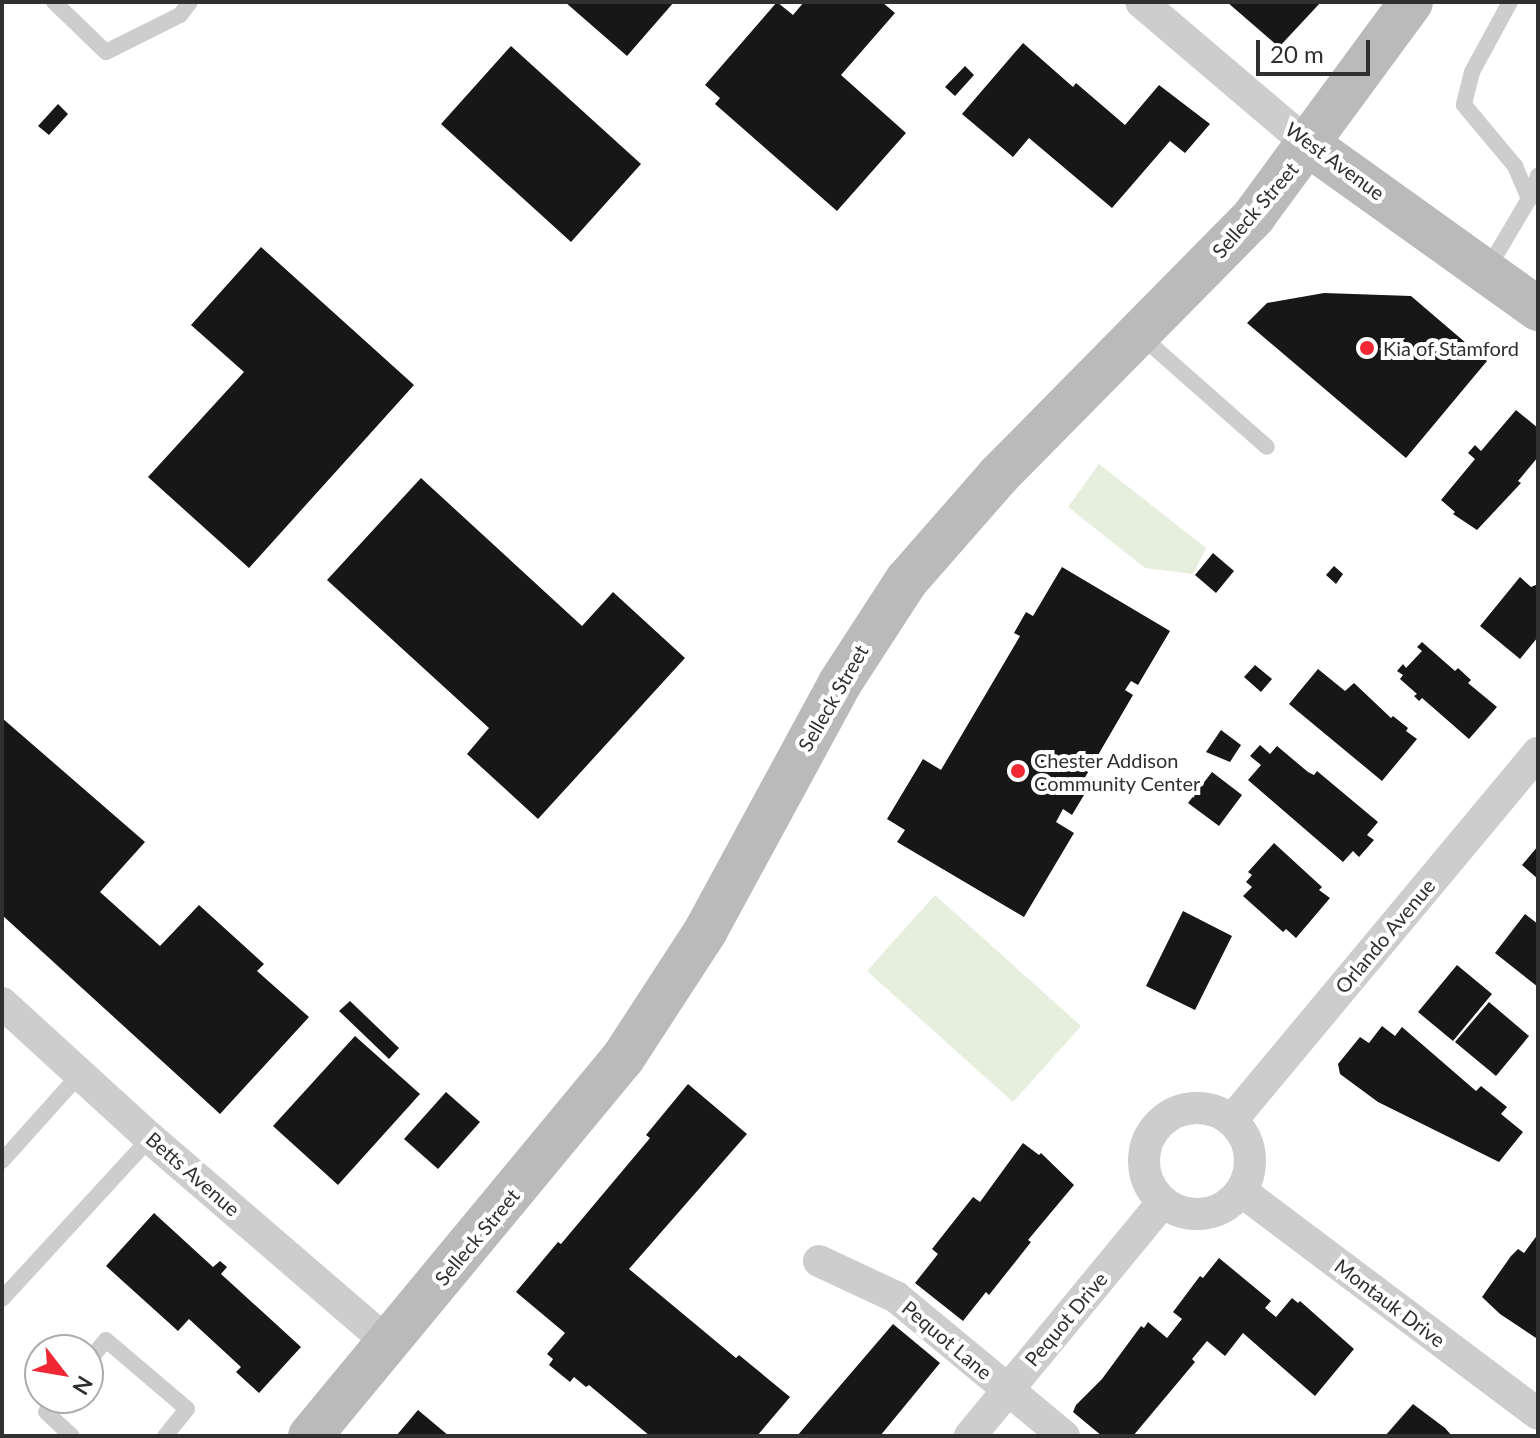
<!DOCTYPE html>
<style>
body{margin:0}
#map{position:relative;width:1540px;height:1438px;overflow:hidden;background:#fff;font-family:Lato,sans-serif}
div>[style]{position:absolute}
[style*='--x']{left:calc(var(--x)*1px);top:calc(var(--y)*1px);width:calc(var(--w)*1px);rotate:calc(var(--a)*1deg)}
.green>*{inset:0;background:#e6eede}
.building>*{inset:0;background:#171717}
.lane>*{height:16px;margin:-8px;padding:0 8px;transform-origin:8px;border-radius:8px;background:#cdcdcd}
.street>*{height:32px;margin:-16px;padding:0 16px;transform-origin:16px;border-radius:16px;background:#cdcdcd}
.street>.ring{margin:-16px;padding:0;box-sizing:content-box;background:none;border:32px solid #cdcdcd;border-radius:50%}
.secondary>*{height:44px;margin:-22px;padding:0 22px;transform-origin:22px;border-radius:22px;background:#bababa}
.dots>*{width:22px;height:22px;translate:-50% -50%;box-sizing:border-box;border:4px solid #fff;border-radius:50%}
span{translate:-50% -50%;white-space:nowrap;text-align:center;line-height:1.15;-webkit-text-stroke:8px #fff;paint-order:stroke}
.street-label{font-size:20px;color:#303030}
.poi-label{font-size:20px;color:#303030}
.left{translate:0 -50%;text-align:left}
.frame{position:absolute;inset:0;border:4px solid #303030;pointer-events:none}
.north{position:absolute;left:24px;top:1334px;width:80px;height:80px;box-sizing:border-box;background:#fff;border:2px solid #acacac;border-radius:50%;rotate:121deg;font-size:22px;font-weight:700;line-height:32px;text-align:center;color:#303030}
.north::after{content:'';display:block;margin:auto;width:28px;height:36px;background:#f22734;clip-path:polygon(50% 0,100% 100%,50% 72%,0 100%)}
.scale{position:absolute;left:1256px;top:40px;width:114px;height:36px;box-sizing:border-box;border:4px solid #303030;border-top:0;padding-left:10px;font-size:24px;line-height:28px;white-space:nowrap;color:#303030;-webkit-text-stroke:6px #fff;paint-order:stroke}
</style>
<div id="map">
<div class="green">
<i style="clip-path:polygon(1099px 464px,1206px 548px,1193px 574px,1145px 568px,1068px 507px)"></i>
<i style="clip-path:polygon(935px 895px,1081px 1026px,1013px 1102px,867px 971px)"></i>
</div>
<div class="building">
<i style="clip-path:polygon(565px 2px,674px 2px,627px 56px)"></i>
<i style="clip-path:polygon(777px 2px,793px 15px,804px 2px,882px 2px,895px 13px,841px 75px,906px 133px,837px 211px,715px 104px,720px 98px,705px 85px)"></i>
<i style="clip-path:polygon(1227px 2px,1321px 2px,1279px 47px)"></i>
<i style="clip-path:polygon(1023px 43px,1073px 87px,1076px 83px,1125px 125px,1159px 85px,1210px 124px,1185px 153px,1170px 141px,1112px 208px,1029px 138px,1013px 157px,962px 114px)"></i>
<i style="clip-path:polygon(511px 46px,641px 164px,571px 242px,441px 124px)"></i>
<i style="clip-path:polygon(965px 66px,974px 75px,955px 96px,945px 87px)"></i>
<i style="clip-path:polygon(58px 104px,68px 114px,49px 135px,38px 126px)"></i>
<i style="clip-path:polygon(261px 247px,414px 385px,249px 568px,148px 477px,244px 372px,191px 325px)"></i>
<i style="clip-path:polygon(1324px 293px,1411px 296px,1487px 361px,1406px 458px,1247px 323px,1267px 303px)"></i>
<i style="clip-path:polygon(1516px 410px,1538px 428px,1538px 457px,1518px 481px,1521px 483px,1477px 530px,1453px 514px,1455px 512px,1441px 500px,1475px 459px,1468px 453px,1475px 445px,1481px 451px)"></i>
<i style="clip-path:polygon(421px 478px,582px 626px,613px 592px,685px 658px,538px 819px,467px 754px,489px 728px,327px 580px)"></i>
<i style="clip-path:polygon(1213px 553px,1234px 571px,1216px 593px,1195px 575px)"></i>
<i style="clip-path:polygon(1334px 566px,1343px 574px,1336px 584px,1326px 575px)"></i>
<i style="clip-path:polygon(1062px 567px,1170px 631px,1138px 685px,1131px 681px,1125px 690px,1133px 695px,1080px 786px,1087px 790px,1072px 815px,1063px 809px,1056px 822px,1074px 833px,1024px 917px,897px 842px,905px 830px,887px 819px,923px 759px,941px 770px,1020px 636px,1014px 633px,1026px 612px,1033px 616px)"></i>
<i style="clip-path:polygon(1520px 577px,1531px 587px,1538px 584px,1538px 637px,1520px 659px,1480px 626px)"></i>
<i style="clip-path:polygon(1422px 642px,1455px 671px,1458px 668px,1471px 680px,1468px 683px,1497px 707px,1469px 739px,1422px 698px,1419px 701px,1414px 696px,1417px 694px,1400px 679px,1403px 675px,1397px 671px,1403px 664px,1406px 668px,1422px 651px,1417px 647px)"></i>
<i style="clip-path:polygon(1255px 665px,1272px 679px,1261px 692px,1244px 677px)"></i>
<i style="clip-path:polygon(1318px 669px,1345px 691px,1354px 683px,1391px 718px,1393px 716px,1408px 728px,1406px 731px,1417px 739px,1382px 781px,1289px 704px)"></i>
<i style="clip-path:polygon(2px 718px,145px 842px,100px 892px,160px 946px,199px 905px,264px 964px,257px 971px,309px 1017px,220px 1114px,2px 915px)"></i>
<i style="clip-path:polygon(1221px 730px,1241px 745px,1230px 762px,1206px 752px)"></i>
<i style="clip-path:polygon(1260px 745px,1270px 754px,1277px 746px,1308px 772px,1314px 775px,1317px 771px,1378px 822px,1367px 835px,1374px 840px,1359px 857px,1353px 851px,1343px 862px,1248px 780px,1261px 765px,1250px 756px)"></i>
<i style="clip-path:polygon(1212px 772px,1242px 795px,1219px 826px,1188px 803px)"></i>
<i style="clip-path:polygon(1274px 843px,1322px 887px,1319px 890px,1330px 898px,1296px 938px,1286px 929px,1283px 932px,1243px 896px,1252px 887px,1246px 882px,1252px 875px,1248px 872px)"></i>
<i style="clip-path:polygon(1538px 846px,1538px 879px,1522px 865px)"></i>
<i style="clip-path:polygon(1183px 911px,1232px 936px,1195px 1010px,1146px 986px)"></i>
<i style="clip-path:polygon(1525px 914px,1538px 924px,1538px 987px,1495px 953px)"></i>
<i style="clip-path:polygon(1457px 965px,1492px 994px,1453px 1041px,1418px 1012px)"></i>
<i style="clip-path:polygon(350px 1001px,399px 1048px,389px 1059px,339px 1011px)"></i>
<i style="clip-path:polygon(1489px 1002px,1529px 1036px,1496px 1076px,1455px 1042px)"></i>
<i style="clip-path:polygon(1382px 1026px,1395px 1036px,1402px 1027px,1476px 1091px,1481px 1086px,1507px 1107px,1501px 1114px,1523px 1132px,1499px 1162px,1378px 1102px,1340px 1074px,1338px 1064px,1360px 1037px,1369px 1043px)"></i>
<i style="clip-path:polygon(355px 1036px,420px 1094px,338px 1185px,273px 1126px)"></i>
<i style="clip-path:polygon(688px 1084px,747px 1134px,629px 1269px,736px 1358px,739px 1355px,790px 1397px,757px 1436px,650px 1436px,589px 1385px,586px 1387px,574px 1377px,570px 1382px,549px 1365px,553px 1359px,547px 1354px,565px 1333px,516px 1292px,558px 1242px,561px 1244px,650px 1138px,646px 1135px)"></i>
<i style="clip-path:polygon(446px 1092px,480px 1122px,438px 1169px,404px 1139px)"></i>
<i style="clip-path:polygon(1023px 1143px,1039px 1155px,1041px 1153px,1074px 1185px,1028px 1240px,1031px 1242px,989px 1295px,986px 1292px,963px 1321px,915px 1283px,938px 1254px,932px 1249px,973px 1197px,980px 1202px)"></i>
<i style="clip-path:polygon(154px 1213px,213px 1267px,220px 1261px,227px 1267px,221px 1274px,301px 1347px,259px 1393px,236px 1372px,241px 1367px,189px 1319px,178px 1331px,106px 1266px)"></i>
<i style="clip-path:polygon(1538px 1234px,1538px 1336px,1536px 1338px,1500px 1314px,1482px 1297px,1511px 1256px,1518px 1249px,1524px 1253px)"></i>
<i style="clip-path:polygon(1219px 1258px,1271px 1301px,1265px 1308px,1276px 1317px,1292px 1298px,1298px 1303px,1300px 1301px,1354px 1349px,1315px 1396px,1243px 1333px,1225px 1356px,1207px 1341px,1192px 1359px,1195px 1362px,1133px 1436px,1102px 1436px,1073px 1412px,1076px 1405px,1102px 1379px,1141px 1326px,1144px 1328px,1148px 1322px,1167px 1338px,1182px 1319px,1173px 1312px,1200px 1276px,1203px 1278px)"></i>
<i style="clip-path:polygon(893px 1324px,940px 1363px,880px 1436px,797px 1436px)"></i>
<i style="clip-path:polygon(1413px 1404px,1445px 1428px,1452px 1436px,1385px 1436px)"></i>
<i style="clip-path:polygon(418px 1410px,449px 1436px,396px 1436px)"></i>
</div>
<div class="lane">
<i style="--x:54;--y:2;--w:72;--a:43.9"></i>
<i style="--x:106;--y:52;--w:83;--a:-26.6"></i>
<i style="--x:180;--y:15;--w:16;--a:-52"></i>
<i style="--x:1510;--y:2;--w:80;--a:118.5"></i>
<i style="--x:1472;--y:72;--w:34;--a:104"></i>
<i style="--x:1464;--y:105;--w:80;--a:50.1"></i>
<i style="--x:1515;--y:166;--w:36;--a:67"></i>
<i style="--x:1529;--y:199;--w:10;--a:-29"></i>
<i style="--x:1487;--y:270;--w:82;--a:-59.4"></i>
<i style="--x:1529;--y:199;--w:25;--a:-69"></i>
<i style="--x:1140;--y:335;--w:169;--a:41.4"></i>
<i style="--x:2;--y:1161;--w:117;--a:-48.1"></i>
<i style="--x:2;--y:1299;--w:219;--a:-47.4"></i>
<i style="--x:88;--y:1362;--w:28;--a:-51"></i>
<i style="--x:106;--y:1340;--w:106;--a:40.4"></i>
<i style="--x:187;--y:1409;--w:35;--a:129"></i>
<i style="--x:58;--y:1398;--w:18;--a:131"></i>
<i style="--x:46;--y:1412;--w:35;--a:43"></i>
</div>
<div class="street">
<i style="--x:1141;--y:2;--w:221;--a:40.4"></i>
<i style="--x:2;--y:1003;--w:200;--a:42.4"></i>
<i style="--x:150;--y:1138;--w:313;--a:40.7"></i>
<i class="ring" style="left:1144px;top:1108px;width:74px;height:74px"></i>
<i style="--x:1232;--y:1120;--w:478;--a:-50.2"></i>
<i style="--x:1241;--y:1191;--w:371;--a:36.9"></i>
<i style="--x:819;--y:1261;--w:85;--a:25.1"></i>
<i style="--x:896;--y:1297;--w:218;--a:39.6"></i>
<i style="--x:970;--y:1436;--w:303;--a:-50.5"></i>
</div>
<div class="secondary">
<i style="--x:1309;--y:145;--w:282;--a:35.6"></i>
<i style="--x:310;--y:1436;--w:491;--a:-50.4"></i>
<i style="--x:623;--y:1058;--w:153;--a:-57"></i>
<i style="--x:706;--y:930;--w:281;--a:-61.5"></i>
<i style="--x:840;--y:683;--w:123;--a:-57"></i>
<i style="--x:907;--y:580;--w:138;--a:-48.8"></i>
<i style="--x:998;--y:476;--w:365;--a:-45.4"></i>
<i style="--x:1254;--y:216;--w:265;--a:-53.7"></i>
</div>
<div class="dots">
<i style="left:1367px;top:348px;background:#f22734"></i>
<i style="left:1018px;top:771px;background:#f22734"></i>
</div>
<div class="street-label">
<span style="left:1335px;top:161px;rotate:36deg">West Avenue</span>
<span style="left:1255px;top:210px;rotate:-49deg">Selleck Street</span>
<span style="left:833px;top:698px;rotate:-60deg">Selleck Street</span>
<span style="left:1385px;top:936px;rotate:-50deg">Orlando Avenue</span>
<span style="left:193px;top:1174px;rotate:41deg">Betts Avenue</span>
<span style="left:477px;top:1237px;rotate:-50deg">Selleck Street</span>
<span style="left:1390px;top:1303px;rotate:37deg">Montauk Drive</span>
<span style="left:1066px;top:1319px;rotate:-50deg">Pequot Drive</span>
<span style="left:947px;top:1340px;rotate:40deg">Pequot Lane</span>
</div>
<div class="poi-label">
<span class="left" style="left:1383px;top:348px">Kia of Stamford</span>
<span class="left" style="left:1034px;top:772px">Chester Addison<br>Community Center</span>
</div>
<div class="frame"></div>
<div class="north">N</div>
<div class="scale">20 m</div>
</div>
